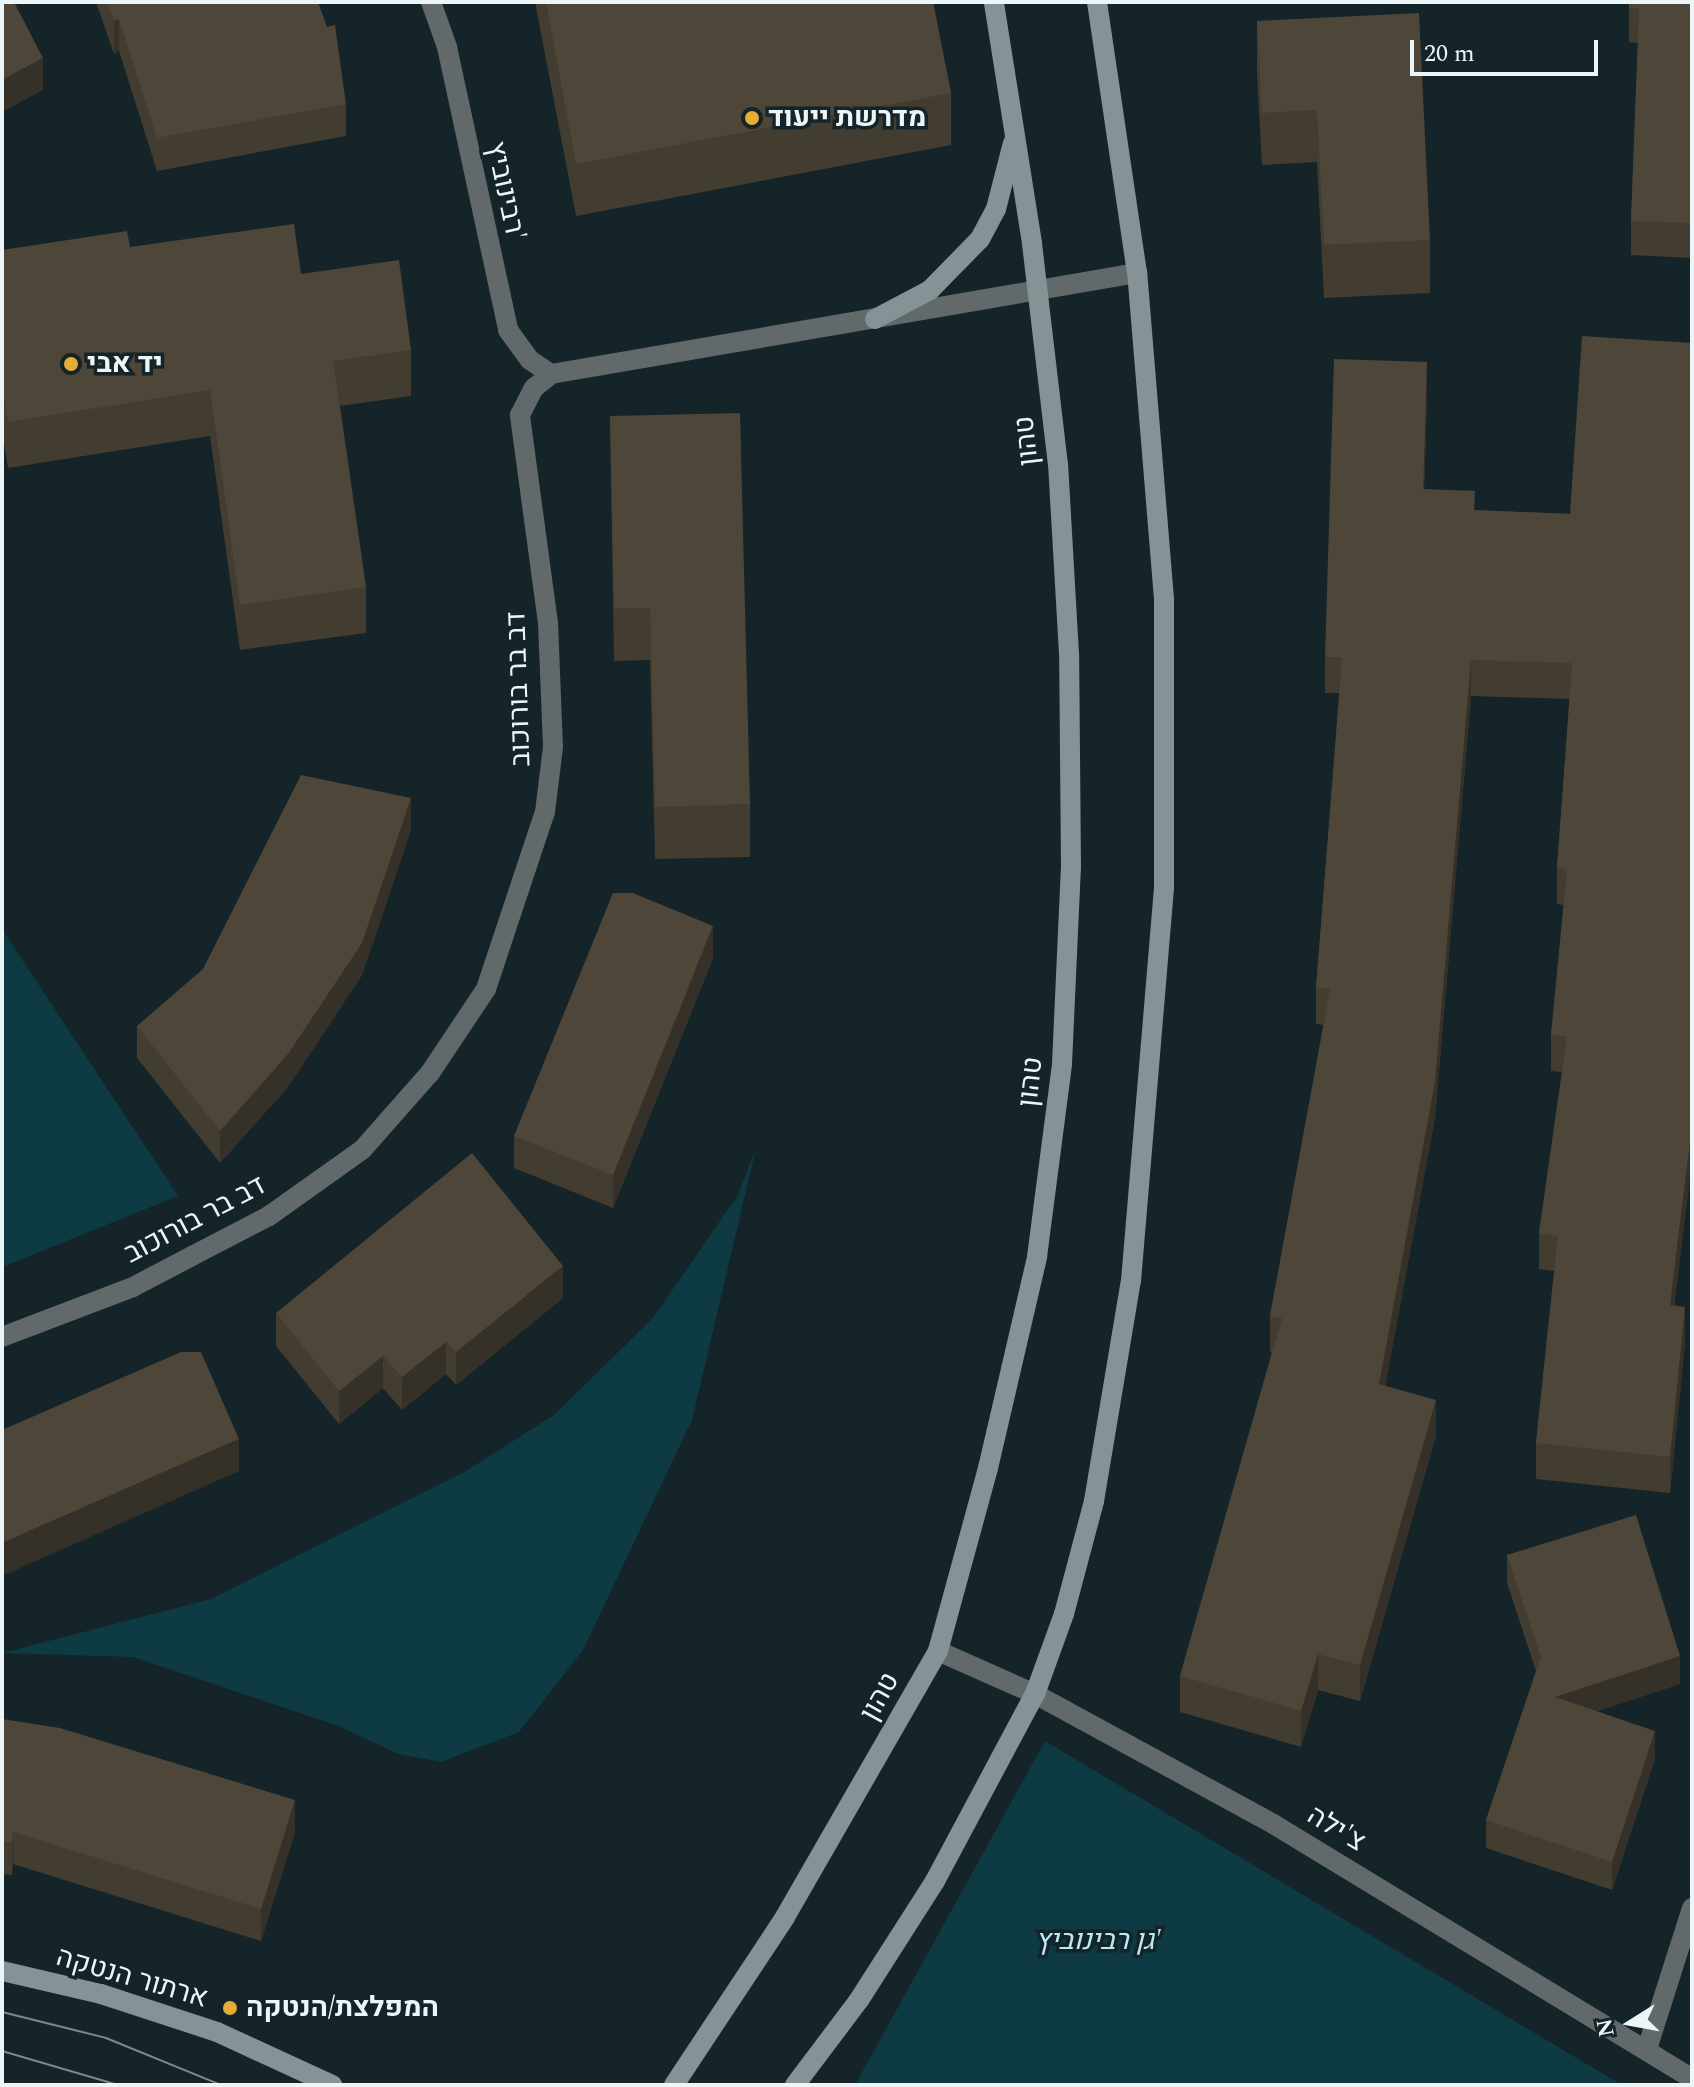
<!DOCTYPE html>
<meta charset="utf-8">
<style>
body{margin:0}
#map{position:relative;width:1694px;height:2087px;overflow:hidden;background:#142428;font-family:Spectral,Heebo,serif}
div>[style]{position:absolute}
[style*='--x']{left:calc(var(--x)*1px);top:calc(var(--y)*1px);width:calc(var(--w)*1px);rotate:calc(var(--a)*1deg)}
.green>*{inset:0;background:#0e3a43}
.minor>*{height:20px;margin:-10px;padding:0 10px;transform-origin:10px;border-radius:10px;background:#61696b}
.tertiary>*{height:20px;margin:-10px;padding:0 10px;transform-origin:10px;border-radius:10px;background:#61696b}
.secondary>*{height:20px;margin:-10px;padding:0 10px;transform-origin:10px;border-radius:10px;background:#859296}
.tram>*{height:2px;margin:-1px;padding:0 1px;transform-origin:1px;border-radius:1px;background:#7c898d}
.wall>*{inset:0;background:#423c31}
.shaded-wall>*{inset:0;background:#363128}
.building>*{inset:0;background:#4d4639}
.dots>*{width:22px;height:22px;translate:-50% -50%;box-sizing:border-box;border:4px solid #142428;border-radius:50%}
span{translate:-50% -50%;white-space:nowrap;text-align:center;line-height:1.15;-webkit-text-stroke:7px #142428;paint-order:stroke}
.poi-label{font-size:28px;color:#ecf6f9;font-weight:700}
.left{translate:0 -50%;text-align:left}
.street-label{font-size:28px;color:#ecf6f9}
.park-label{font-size:28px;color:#baeaf5;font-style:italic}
.frame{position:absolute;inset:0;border:4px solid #ecf6f9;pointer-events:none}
.north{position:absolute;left:1590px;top:1983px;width:80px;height:80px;-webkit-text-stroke:6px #142428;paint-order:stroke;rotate:259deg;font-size:22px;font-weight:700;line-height:32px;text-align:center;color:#ecf6f9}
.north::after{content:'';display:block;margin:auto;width:28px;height:36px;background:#ecf6f9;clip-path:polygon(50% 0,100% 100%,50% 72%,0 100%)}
.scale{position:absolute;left:1410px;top:40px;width:188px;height:36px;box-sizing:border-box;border:4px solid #ecf6f9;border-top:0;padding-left:10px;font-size:24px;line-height:28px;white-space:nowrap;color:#ecf6f9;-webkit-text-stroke:6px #142428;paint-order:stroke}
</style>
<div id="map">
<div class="green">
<i style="clip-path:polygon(2px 929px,178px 1196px,2px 1267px)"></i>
<i style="clip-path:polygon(756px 1148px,692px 1420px,583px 1650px,519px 1732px,441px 1762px,398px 1754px,339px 1726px,133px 1657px,2px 1653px,211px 1599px,466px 1471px,554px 1415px,653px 1318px,738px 1195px)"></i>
<i style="clip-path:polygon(1045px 1741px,1622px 2085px,855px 2085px)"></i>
</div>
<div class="minor">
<i style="--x:1647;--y:2049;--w:148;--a:-72.3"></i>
</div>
<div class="tertiary">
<i style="--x:431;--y:2;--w:48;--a:70.4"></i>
<i style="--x:447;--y:47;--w:289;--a:77.8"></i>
<i style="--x:508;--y:330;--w:37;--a:54"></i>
<i style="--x:530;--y:360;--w:25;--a:34"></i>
<i style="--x:2;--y:1337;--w:140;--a:-20.9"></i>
<i style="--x:133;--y:1287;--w:67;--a:-27.7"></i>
<i style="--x:192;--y:1256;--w:87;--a:-27.5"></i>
<i style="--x:269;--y:1216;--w:114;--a:-35.4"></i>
<i style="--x:362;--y:1150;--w:103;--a:-48.6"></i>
<i style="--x:430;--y:1073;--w:101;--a:-56.3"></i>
<i style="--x:486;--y:989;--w:187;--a:-71.6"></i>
<i style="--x:545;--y:812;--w:65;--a:-83"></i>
<i style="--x:553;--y:747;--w:124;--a:-92.3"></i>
<i style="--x:548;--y:623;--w:210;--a:-97.7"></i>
<i style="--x:520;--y:415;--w:30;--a:-63"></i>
<i style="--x:534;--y:388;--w:22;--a:-39"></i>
<i style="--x:551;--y:374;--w:595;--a:-9.78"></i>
<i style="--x:938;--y:1651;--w:106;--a:23.9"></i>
<i style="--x:1035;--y:1694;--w:273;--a:28.6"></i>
<i style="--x:1275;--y:1825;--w:488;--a:31.3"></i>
</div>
<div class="secondary">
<i style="--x:875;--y:319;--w:62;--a:-27.8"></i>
<i style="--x:930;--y:290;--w:71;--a:-45.6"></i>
<i style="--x:980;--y:239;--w:34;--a:-62"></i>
<i style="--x:996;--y:209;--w:68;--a:-75.6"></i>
<i style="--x:2;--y:1971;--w:102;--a:13.1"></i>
<i style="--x:101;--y:1994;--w:122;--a:18.1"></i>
<i style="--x:217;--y:2032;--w:127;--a:24.7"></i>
<i style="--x:674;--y:2085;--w:201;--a:-56.5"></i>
<i style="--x:785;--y:1917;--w:307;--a:-60.1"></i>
<i style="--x:938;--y:1651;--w:190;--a:-74.7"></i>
<i style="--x:988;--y:1468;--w:217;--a:-76.9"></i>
<i style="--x:1037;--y:1257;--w:195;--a:-82.6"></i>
<i style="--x:1062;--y:1064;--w:196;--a:-87.4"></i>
<i style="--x:1071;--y:868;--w:214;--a:-90.5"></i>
<i style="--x:1069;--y:654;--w:189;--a:-93.3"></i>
<i style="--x:1058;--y:465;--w:224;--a:-96.7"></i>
<i style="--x:1032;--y:243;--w:244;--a:-99"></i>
<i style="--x:795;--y:2085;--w:106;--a:-53"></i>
<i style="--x:859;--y:2000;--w:141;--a:-57.4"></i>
<i style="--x:935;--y:1881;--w:212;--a:-61.9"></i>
<i style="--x:1035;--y:1694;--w:85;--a:-70.1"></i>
<i style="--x:1064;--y:1614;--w:117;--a:-75.1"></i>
<i style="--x:1094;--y:1501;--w:223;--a:-80.5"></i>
<i style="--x:1131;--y:1281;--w:395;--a:-85.2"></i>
<i style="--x:1164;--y:887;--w:288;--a:-90"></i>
<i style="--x:1164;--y:599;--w:327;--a:-94.7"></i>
<i style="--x:1137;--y:273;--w:274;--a:-98.4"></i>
</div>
<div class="tram">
<i style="--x:2;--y:2012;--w:107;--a:14"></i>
<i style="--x:106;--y:2038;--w:124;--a:22.2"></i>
<i style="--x:2;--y:2051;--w:121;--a:16.3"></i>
</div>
<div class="wall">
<i style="clip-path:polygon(96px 2px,318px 2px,346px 104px,346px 136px,157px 171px,119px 51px,114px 54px)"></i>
<i style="clip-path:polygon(535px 2px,933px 2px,951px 93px,951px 145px,576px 216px)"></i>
<i style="clip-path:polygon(1629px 2px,1692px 2px,1692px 258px,1631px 255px,1631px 221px,1638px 43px,1629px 42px)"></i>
<i style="clip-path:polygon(1257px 21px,1430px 240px,1430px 293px,1324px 298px,1317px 162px,1262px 165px,1257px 73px)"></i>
<i style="clip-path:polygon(130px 247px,301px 274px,411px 350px,411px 396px,340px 406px,366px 587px,366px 633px,240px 650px,210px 436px,8px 468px,2px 431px,2px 250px)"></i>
<i style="clip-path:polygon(1427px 398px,1424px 489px,1475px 510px,1570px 514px,1675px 1306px,1685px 1343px,1670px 1493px,1536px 1479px,1536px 1443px,1554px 1271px,1539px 1269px,1539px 1233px,1562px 1072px,1551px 1071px,1551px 1035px,1564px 905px,1557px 904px,1557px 868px,1570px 699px,1471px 696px,1435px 1118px,1385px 1386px,1436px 1436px,1360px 1701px,1318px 1690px,1301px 1747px,1180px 1712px,1180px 1676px,1272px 1352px,1270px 1352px,1270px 1316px,1324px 1025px,1316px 1024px,1316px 988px,1340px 693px,1325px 693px,1325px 657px)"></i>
<i style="clip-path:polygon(610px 416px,750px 804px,750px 857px,655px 859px,650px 660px,614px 661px)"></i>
<i style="clip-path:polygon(411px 830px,362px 975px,288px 1087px,220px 1163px,137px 1058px,137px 1026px)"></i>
<i style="clip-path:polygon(713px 958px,613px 1208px,514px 1168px,514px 1136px)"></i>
<i style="clip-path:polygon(563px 1298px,456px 1385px,446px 1374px,402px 1410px,383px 1388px,339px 1424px,276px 1346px,276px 1313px)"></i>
<i style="clip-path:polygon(1507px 1555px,1680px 1684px,1597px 1711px,1655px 1759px,1612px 1890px,1486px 1848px,1486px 1820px,1536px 1671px,1507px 1583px)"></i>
<i style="clip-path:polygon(2px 1719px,295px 1832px,261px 1941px,13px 1864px,12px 1875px,2px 1874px)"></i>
</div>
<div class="shaded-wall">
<i style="clip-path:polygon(119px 19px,119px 51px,114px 54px,114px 21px)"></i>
<i style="clip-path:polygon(43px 58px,43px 90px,2px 112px,2px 80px)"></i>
<i style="clip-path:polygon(1427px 362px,1427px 398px,1423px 525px,1423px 489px)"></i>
<i style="clip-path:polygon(1471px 660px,1471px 696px,1435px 1118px,1379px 1420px,1379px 1384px)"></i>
<i style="clip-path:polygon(411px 798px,411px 830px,362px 975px,288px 1087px,220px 1163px,220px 1131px)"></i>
<i style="clip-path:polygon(713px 926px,713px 958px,613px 1208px,613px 1175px)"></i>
<i style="clip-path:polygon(1692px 1127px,1692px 1163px,1670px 1341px,1670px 1305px)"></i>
<i style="clip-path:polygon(563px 1266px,563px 1298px,456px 1385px,456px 1352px)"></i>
<i style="clip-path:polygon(1685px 1307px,1685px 1343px,1670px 1493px,1670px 1457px)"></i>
<i style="clip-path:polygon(446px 1342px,446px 1374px,402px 1410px,402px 1377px)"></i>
<i style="clip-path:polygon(383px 1356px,383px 1388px,339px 1424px,339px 1391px)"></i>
<i style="clip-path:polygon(1436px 1400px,1436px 1436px,1360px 1701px,1360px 1665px)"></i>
<i style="clip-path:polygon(239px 1439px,239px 1471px,2px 1576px,2px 1543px)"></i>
<i style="clip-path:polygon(1318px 1654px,1318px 1690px,1301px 1747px,1301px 1711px)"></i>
<i style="clip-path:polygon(1680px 1656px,1680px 1684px,1555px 1725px,1555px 1697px)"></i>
<i style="clip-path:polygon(1655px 1731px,1655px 1759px,1612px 1890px,1612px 1862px)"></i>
<i style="clip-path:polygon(295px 1800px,295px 1832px,261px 1941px,261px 1909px)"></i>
<i style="clip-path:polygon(13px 1832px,13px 1864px,12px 1875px,12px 1843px)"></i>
</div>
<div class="building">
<i style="clip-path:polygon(2px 2px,14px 2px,43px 58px,2px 80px)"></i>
<i style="clip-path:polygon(107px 2px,318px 2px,327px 27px,335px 25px,346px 104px,157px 138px,119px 19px,114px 21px)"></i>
<i style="clip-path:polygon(546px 2px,933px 2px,951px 93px,576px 164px)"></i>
<i style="clip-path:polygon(1629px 2px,1692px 2px,1692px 223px,1631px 221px,1639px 8px,1629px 8px)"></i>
<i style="clip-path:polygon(1419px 13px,1430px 240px,1324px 245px,1317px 110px,1262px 113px,1257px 21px)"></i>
<i style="clip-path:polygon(294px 224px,301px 274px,399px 260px,411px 350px,333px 361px,366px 587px,240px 605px,210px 390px,8px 422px,2px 385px,2px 250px,127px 231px,130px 247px)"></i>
<i style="clip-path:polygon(1582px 336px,1692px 343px,1692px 1127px,1670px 1305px,1685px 1307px,1670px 1457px,1536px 1443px,1558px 1236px,1539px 1233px,1567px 1036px,1551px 1035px,1567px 869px,1557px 868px,1572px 663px,1471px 660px,1435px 1082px,1379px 1384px,1436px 1400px,1360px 1665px,1318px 1654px,1301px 1711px,1180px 1676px,1282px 1318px,1270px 1316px,1330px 989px,1316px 988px,1342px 657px,1325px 657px,1334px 359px,1427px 362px,1423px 489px,1475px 491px,1474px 510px,1570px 514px)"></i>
<i style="clip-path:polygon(740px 413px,750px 804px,655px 807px,650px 608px,614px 608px,610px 416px)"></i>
<i style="clip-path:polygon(301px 775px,411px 798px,362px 943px,288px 1054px,220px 1131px,137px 1026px,203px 969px)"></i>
<i style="clip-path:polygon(613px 893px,633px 893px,713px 926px,613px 1175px,514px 1136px)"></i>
<i style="clip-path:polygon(472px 1153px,563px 1266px,456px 1352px,446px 1342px,402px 1377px,383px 1356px,339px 1391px,276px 1313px)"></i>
<i style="clip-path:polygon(181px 1352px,201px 1352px,239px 1439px,2px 1543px,2px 1430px)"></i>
<i style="clip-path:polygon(1636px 1515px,1680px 1656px,1555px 1697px,1655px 1731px,1612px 1862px,1486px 1820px,1541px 1657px,1507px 1555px)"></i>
<i style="clip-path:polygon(2px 1719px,60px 1728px,295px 1800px,261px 1909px,13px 1832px,12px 1843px,2px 1841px)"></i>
</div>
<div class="dots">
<i style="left:752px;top:118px;background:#e6ad36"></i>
<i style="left:71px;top:364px;background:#e6ad36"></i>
<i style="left:230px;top:2008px;background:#e6ad36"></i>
</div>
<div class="poi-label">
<span class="left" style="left:768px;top:118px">מדרשת ייעוד</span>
<span class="left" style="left:87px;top:364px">יד אבי</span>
<span class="left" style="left:246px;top:2008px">המפלצת/הנטקה</span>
</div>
<div class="street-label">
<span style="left:505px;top:191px;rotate:78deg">רבינוביץ'</span>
<span style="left:1027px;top:441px;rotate:-96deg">טהון</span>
<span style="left:519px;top:689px;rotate:-92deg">דב בר בורוכוב</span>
<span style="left:1031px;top:1082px;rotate:-84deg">טהון</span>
<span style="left:195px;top:1220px;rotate:-28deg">דב בר בורוכוב</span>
<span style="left:880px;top:1697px;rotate:-61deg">טהון</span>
<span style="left:1336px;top:1829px;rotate:31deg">צ'ילה</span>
<span style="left:132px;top:1978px;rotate:16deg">ארתור הנטקה</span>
</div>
<div class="park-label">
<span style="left:1098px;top:1941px">גן רבינוביץ'</span>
</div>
<div class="frame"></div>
<div class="north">N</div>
<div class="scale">20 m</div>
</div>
